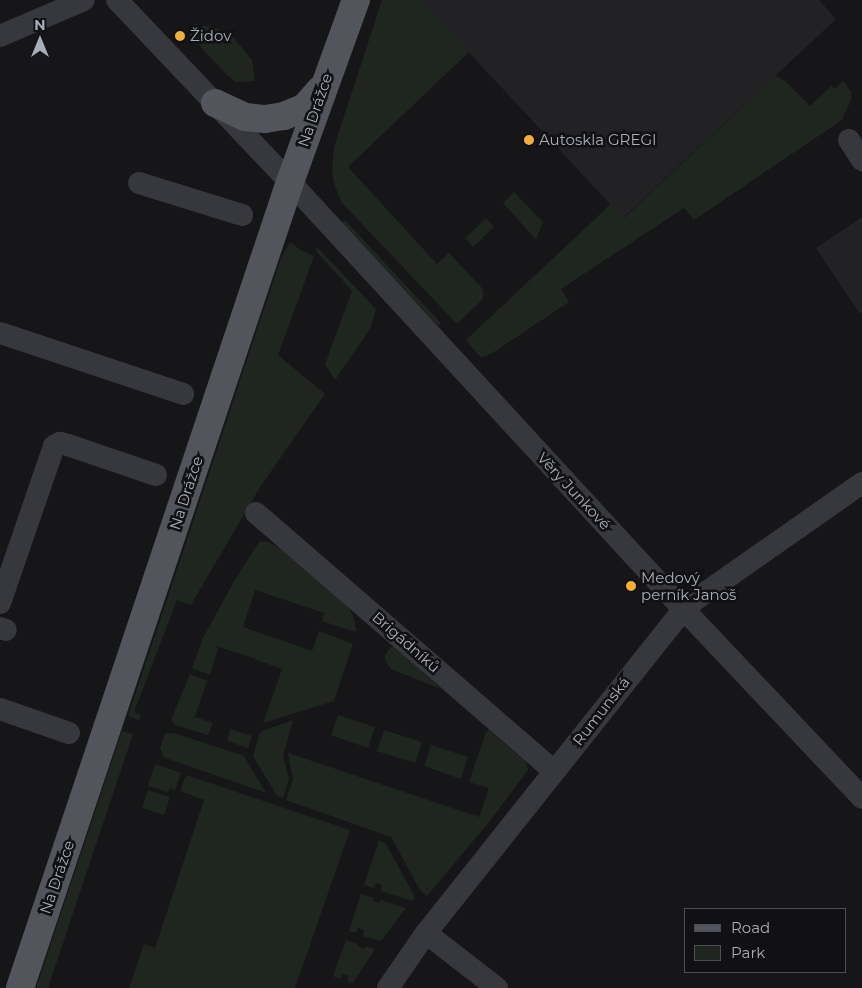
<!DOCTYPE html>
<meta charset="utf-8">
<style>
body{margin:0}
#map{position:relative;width:862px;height:988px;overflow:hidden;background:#161618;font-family:Montserrat,sans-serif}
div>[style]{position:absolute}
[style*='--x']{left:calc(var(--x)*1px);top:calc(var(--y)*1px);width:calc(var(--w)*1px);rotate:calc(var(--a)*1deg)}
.built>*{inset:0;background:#222225}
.green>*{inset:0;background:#1e261f}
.street>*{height:22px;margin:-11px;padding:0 11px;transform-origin:11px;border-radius:11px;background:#37383d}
.primary>*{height:28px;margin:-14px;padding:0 14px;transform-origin:14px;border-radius:14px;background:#53555c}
.dots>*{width:14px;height:14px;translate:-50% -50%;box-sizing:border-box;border:2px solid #111113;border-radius:50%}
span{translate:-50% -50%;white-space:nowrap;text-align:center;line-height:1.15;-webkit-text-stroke:5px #111113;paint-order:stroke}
.poi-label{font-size:15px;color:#a8adb8}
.left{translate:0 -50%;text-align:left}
.street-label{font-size:15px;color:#a8adb8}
.legend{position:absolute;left:684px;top:908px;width:162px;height:65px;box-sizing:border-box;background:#111113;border:1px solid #4d4f55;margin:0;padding:6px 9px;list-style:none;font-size:15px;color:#a8adb8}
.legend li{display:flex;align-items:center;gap:10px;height:25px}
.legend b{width:25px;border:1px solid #4d4f55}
.north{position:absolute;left:15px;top:15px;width:50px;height:50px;-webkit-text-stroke:4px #111113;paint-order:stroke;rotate:0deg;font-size:14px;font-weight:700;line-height:20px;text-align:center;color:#a8adb8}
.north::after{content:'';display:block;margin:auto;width:18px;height:22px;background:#a8adb8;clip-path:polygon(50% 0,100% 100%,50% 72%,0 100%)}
</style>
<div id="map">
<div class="built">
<i style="clip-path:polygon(420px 0,819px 0,836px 19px,623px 218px)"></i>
<i style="clip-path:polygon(862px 217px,862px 312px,860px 314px,816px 248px)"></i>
</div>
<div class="green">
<i style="clip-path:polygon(382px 0,420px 0,469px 52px,348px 167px,437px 264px,449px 253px,482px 288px,484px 293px,482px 300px,457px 324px,342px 203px,334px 184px,332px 171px,334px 147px)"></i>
<i style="clip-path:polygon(196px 24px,214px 27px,233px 37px,252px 60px,255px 81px,236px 82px,228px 76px,190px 36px,187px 26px)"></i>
<i style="clip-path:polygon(775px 76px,785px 81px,810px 106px,831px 86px,835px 89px,843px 81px,851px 92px,851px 100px,842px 120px,694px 220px,684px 208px,561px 289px,569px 302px,494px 352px,481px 358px,466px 340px,611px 204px,624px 218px)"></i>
<i style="clip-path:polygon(514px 192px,543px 222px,536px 240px,503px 203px)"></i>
<i style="clip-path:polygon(486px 218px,494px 227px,473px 247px,465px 238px)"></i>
<i style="clip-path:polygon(345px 220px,441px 323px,438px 326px,341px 223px)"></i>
<i style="clip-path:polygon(290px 242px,299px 249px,314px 256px,278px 355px,325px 394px,260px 487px,191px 605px,177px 600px,134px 712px,141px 715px,139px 720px,128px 716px,281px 258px)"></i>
<i style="clip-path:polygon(317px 247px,376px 309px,370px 329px,335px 380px,325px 364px,352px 291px,316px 251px)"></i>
<i style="clip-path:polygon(266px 541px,281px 549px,348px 606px,353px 615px,356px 631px,352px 631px,322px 621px,324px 613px,255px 590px,243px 627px,312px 651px,319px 631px,353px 644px,334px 701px,263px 723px,282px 669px,254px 659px,255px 656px,253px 658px,238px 653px,238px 650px,237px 653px,216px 646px,218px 648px,210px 675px,192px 668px,203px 638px,233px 583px,259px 542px)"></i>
<i style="clip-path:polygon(391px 647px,395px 647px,441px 689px,391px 669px,385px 660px,385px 655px)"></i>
<i style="clip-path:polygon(190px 674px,207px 681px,195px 716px,192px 716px,213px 723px,208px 735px,175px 725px,171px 720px)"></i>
<i style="clip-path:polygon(338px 715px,375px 727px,368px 748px,331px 735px)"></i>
<i style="clip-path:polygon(293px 720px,283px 756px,289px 779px,283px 798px,277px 796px,253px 756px,260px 732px)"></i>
<i style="clip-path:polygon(230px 729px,252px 736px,248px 748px,227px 741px)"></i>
<i style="clip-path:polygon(384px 730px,422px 742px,415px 763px,377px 751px)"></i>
<i style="clip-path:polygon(489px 730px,526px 762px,528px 770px,490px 821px,427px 896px,420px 890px,391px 837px,286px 800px,293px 779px,288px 753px,479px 817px,489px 788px,469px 782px,486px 732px)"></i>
<i style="clip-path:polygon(122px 731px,133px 734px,48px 988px,36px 988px)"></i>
<i style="clip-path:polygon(174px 733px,244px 756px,266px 793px,163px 757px,160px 748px,165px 734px)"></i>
<i style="clip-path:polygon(431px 745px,468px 757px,461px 779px,424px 766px)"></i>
<i style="clip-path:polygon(155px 764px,181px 773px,175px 790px,170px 788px,168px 792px,148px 786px)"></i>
<i style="clip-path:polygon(186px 775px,350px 830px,295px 988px,129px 988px,144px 944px,155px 948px,204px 800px,180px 791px)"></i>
<i style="clip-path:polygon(148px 790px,170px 797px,164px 815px,142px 808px)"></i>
<i style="clip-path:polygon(379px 840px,386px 844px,415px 897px,412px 901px,381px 891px,382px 885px,376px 883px,374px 888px,364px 885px)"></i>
<i style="clip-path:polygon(361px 894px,374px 898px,373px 901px,380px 903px,381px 900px,406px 908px,381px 941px,363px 936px,364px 930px,358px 928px,356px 933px,349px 931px)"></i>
<i style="clip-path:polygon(346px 940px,358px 944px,358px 946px,364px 949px,365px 946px,375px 949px,353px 983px,347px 981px,349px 976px,342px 974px,340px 979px,333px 976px)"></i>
</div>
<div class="street">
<i style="--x:117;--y:0;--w:251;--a:46.5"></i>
<i style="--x:290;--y:182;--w:565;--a:47.37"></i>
<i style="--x:673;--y:598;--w:275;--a:46.6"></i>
<i style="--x:0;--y:36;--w:91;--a:-23.2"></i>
<i style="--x:849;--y:140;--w:24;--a:57"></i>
<i style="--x:139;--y:183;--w:108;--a:17.3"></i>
<i style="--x:0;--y:333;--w:193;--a:18.4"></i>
<i style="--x:256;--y:513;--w:394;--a:40.9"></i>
<i style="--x:0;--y:603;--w:166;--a:-71"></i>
<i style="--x:54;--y:446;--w:7;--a:-27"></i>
<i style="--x:60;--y:443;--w:8;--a:14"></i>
<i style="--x:68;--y:445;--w:93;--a:18.8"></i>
<i style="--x:0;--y:628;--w:6;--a:18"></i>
<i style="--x:0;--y:709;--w:73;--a:19.2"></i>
<i style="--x:426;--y:933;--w:90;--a:37.8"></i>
<i style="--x:388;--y:988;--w:67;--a:-55.4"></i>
<i style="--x:426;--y:933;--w:403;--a:-51.5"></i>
<i style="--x:677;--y:618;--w:25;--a:-45"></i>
<i style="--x:695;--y:600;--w:204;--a:-35"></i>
</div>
<div class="primary">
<i style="--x:215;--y:103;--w:33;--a:25"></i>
<i style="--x:245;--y:117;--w:20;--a:6"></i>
<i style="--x:265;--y:119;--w:19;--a:-9"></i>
<i style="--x:284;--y:116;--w:23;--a:-23"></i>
<i style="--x:305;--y:107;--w:23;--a:-49"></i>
<i style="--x:20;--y:988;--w:850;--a:-71.48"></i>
<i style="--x:290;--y:182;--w:194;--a:-70.1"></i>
</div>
<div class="dots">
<i style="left:180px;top:36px;background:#f2b134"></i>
<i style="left:529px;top:140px;background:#f2b134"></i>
<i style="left:631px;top:586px;background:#f2b134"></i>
</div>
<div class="poi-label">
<span class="left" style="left:190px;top:36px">Židov</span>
<span class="left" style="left:539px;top:140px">Autoskla GREGI</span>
<span class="left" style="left:641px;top:586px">Medový<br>perník Janoš</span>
</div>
<div class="street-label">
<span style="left:315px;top:110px;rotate:-71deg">Na Drážce</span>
<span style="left:574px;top:491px;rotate:47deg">Věry Junkové</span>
<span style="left:186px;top:493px;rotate:-72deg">Na Drážce</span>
<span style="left:406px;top:642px;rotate:41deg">Brigádníků</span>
<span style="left:601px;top:711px;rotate:-52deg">Rumunská</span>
<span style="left:57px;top:877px;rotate:-71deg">Na Drážce</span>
</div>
<ul class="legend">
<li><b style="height:6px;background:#53555c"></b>Road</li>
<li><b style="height:14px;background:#1e261f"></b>Park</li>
</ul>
<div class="north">N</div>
</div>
